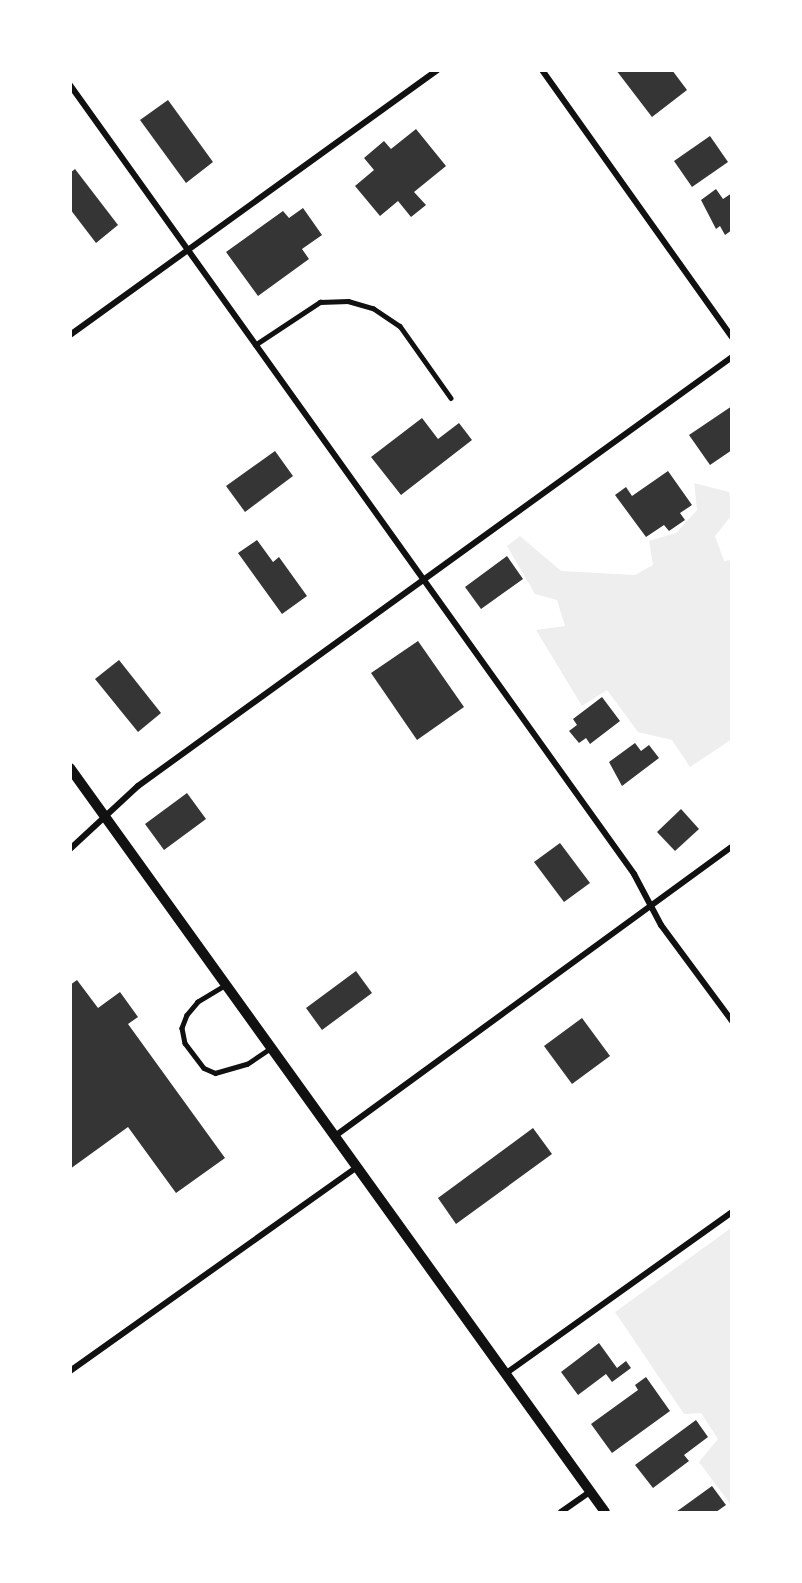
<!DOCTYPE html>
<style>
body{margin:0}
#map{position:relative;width:802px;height:1583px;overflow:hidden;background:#fff;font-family:Barlow,sans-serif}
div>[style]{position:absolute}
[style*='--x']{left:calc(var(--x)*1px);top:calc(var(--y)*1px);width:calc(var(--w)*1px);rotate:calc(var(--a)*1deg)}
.green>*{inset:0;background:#eee}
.building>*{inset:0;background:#353535}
.service>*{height:4.5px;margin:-2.25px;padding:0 2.25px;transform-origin:2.25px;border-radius:2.25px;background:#111}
.minor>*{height:6px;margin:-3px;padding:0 3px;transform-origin:3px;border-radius:3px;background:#111}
.tertiary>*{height:10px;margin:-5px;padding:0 5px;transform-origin:5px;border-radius:5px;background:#111}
span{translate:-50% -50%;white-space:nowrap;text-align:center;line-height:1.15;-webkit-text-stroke:6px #fff;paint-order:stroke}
.frame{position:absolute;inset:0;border:72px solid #fff;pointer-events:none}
</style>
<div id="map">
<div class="green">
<i style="clip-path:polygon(694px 483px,729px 492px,731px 501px,731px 516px,715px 536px,724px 561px,731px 560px,732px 739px,690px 767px,672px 740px,638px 732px,607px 690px,582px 706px,536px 630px,565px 626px,557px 600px,535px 594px,507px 546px,520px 536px,561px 571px,635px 575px,653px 565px,649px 541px,676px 533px,697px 510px)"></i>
<i style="clip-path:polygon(731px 1228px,731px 1505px,699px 1462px,718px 1439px,701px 1413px,684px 1414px,615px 1312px)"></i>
</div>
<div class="building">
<i style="clip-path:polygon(616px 70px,672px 70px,687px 90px,652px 117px)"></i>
<i style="clip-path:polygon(168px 100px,213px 162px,186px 183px,140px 120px)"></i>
<i style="clip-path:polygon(416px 129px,446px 166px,414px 192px,426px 205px,411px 217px,398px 201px,380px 216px,355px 186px,374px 170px,364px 158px,384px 141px,391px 149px)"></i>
<i style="clip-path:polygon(710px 136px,728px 162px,692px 187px,674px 161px)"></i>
<i style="clip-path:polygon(75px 169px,118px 225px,96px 243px,70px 209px,70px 173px)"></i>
<i style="clip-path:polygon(716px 189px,723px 199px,732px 193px,732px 230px,725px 235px,720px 226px,716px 229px,701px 200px)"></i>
<i style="clip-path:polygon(303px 208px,322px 235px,302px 249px,309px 259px,258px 296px,226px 252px,283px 211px,289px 218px)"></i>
<i style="clip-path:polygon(732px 406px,732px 450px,710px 465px,689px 435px)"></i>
<i style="clip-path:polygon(422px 418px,438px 439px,459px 423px,472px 440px,401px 495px,371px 457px)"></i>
<i style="clip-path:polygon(275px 451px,293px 476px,245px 512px,226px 486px)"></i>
<i style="clip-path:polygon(668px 471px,692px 505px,680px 513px,685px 520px,669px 531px,664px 525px,646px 537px,615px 495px,626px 487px,632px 496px)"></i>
<i style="clip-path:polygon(257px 540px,273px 562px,279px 557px,307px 596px,282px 614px,238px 553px)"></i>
<i style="clip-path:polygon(507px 556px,523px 579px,481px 609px,465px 587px)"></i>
<i style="clip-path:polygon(418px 641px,464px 707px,417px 740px,371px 673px)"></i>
<i style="clip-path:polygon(119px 660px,161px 713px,138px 732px,95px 679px)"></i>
<i style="clip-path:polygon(602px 697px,620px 721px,590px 744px,586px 738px,579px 743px,569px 731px,577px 725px,573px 719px)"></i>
<i style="clip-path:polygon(635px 743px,641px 751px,649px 745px,659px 758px,622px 786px,609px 762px)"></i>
<i style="clip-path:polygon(187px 793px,206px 819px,164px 850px,145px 824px)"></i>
<i style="clip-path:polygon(681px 809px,699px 829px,675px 851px,657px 832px)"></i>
<i style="clip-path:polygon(560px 843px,590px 883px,564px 902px,534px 862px)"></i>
<i style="clip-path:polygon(356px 971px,372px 993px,322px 1030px,306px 1008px)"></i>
<i style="clip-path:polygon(77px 980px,98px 1008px,120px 992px,138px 1017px,128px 1024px,225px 1158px,176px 1193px,128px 1127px,70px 1169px,70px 985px)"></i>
<i style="clip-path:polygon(582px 1018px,610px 1056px,572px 1084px,544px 1046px)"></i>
<i style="clip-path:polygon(533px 1128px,552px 1154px,456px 1224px,438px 1198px)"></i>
<i style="clip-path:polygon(599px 1343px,617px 1368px,626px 1361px,631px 1368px,612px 1382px,606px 1374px,578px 1395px,561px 1372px)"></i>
<i style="clip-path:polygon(646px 1377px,670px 1411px,612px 1453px,591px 1424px,638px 1390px,635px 1385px)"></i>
<i style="clip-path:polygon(696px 1420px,708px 1437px,684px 1455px,689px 1461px,653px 1488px,635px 1465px)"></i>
<i style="clip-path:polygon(712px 1486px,726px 1505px,716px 1512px,676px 1512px)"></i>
</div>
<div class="service">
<i style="--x:255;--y:345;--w:78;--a:-33.5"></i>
<i style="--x:320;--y:302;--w:28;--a:-2"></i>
<i style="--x:348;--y:301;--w:26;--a:16"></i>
<i style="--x:373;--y:308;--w:32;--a:34"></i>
<i style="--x:400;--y:326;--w:88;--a:54.7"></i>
<i style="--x:226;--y:985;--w:33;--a:149"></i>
<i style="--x:198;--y:1002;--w:17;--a:130"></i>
<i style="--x:187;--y:1015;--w:14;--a:111"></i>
<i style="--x:182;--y:1028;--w:15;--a:79"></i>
<i style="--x:185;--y:1043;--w:31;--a:53"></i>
<i style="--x:204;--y:1068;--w:12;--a:24"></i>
<i style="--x:215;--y:1073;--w:33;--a:-16"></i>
<i style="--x:247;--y:1064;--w:29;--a:-34"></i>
</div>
<div class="minor">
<i style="--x:542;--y:70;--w:328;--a:54.6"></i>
<i style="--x:70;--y:85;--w:970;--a:54.44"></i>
<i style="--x:634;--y:874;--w:58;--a:62.1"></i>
<i style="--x:661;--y:925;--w:119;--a:53.5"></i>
<i style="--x:70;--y:335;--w:453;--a:-35.8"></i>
<i style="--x:70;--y:849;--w:93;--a:-42.8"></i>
<i style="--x:138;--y:786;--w:733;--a:-35.84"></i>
<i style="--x:335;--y:1136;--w:492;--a:-36.1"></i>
<i style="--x:70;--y:1371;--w:352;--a:-35.4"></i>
<i style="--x:505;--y:1374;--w:279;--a:-35.5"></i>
<i style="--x:561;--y:1512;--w:35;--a:-35"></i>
</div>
<div class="tertiary">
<i style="--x:70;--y:768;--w:916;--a:54.28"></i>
</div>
<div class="frame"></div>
</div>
